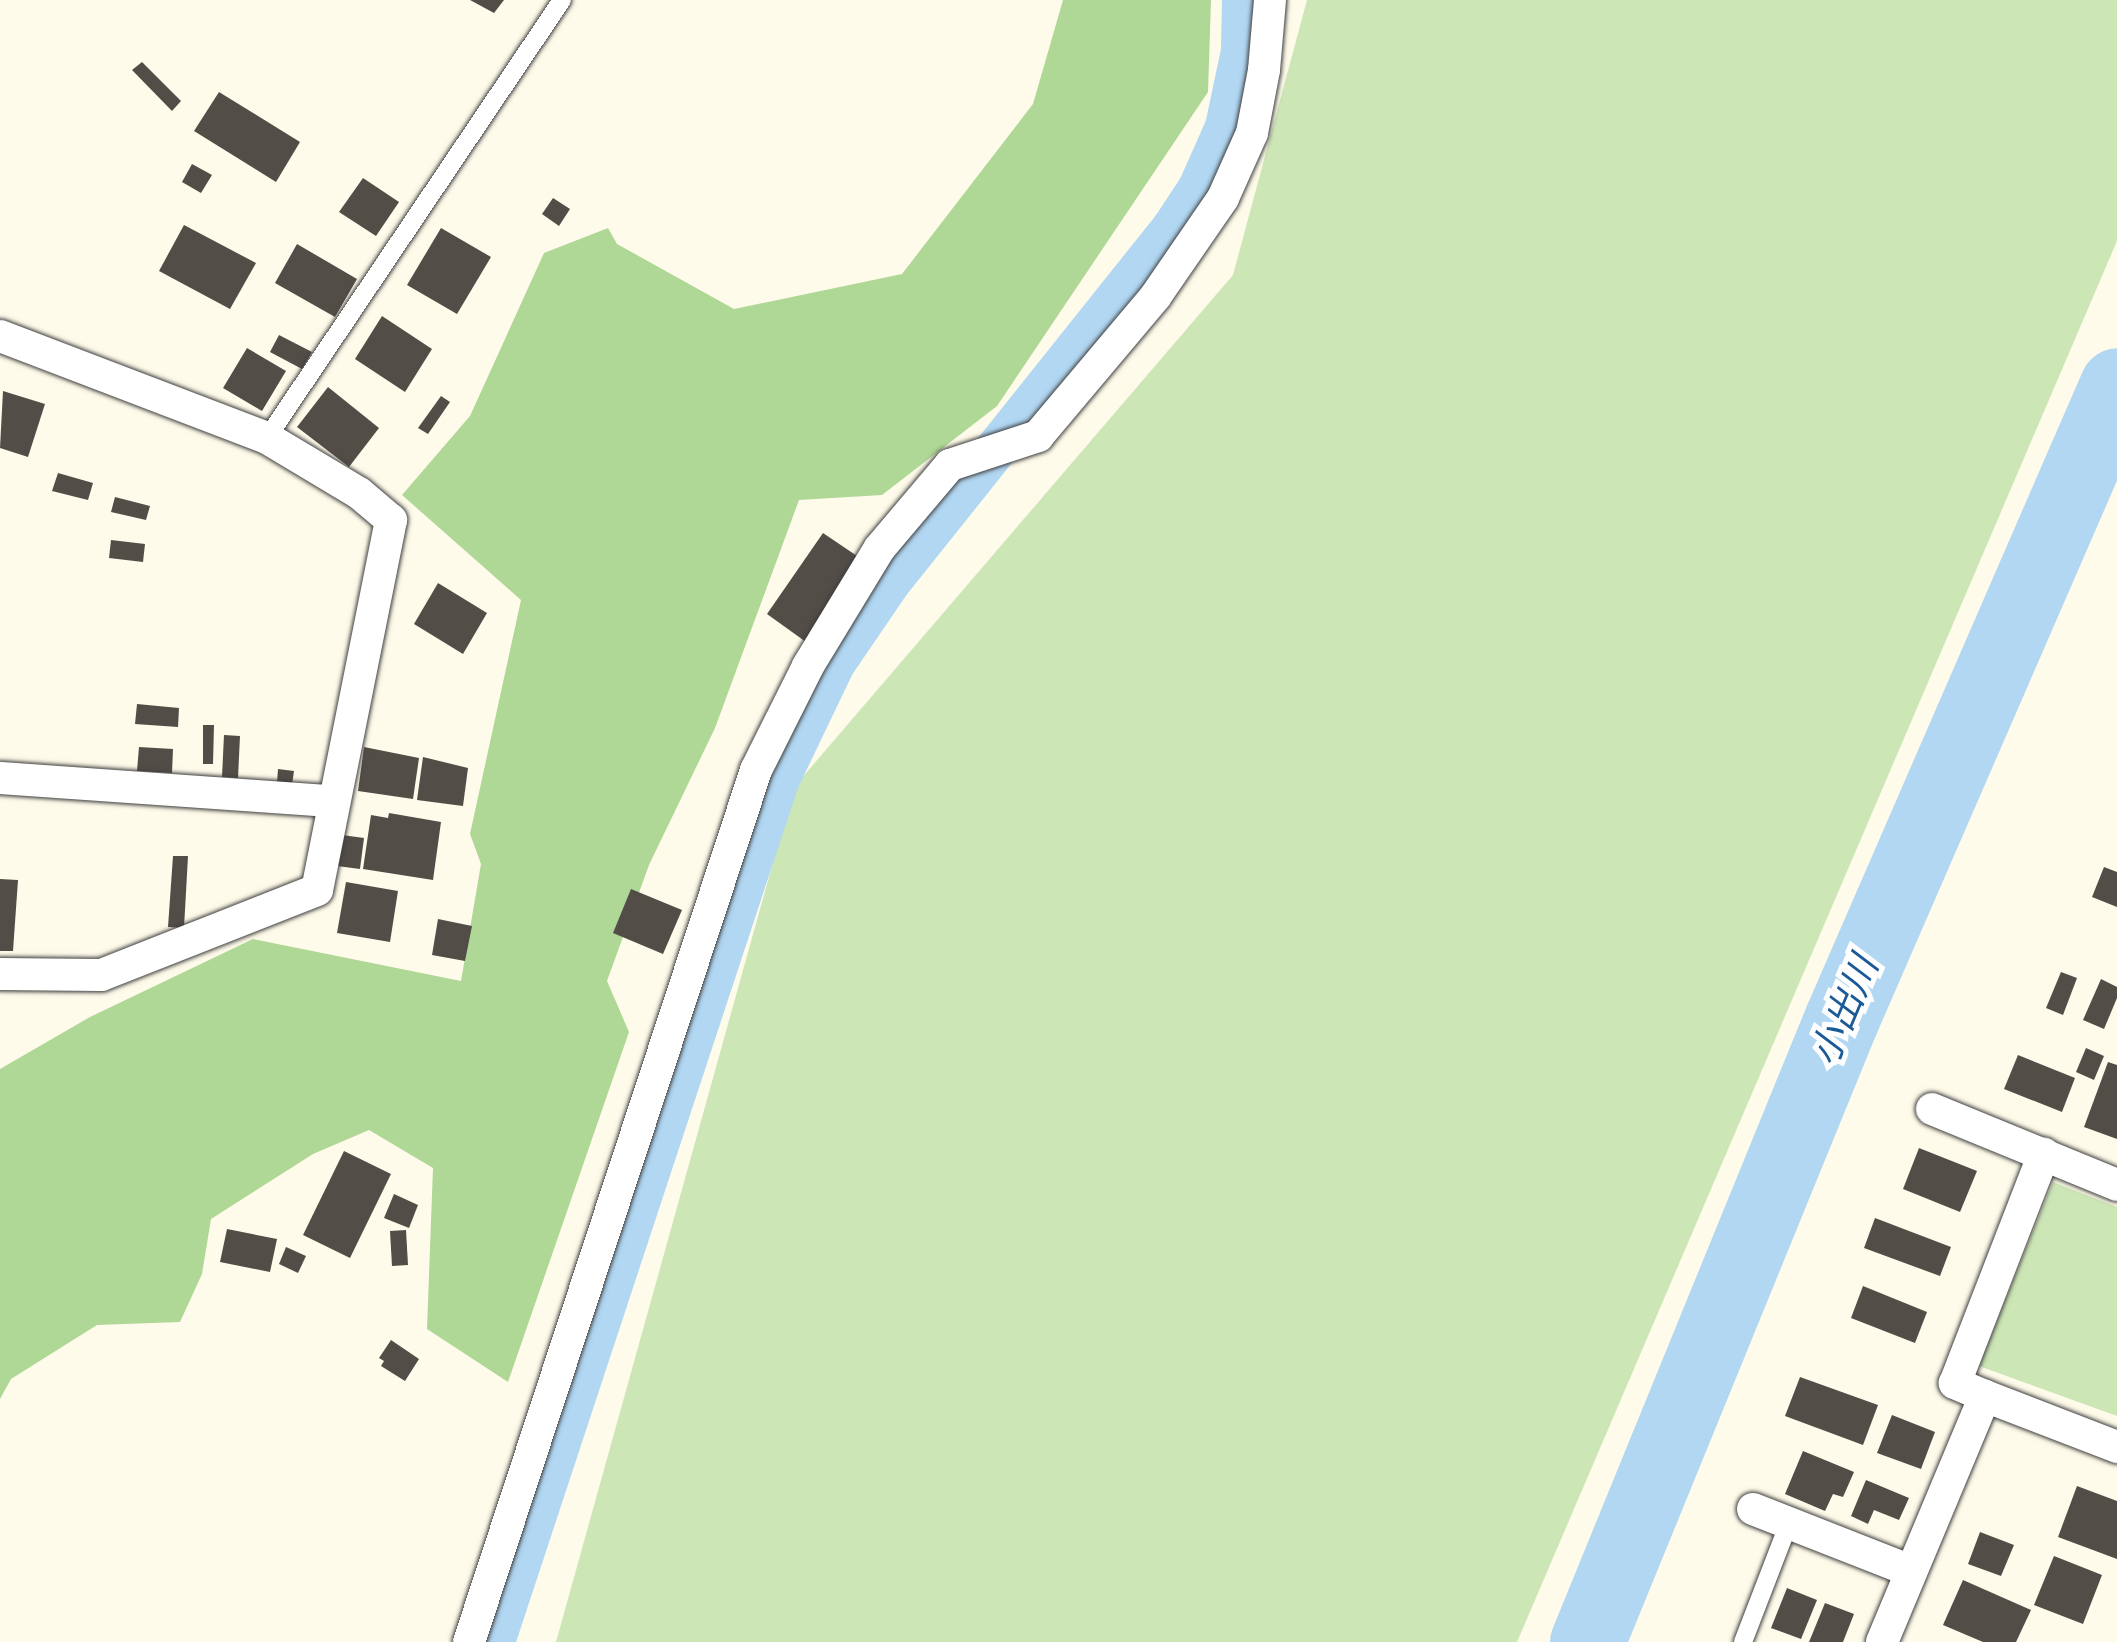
<!DOCTYPE html>
<meta charset="utf-8">
<style>
body{margin:0}
#map{position:relative;width:2117px;height:1642px;overflow:hidden;background:#fefbea;font-family:"Source Serif 4","Noto Sans JP",serif}
div>[style]{position:absolute}
[style*='--x']{left:calc(var(--x)*1px);top:calc(var(--y)*1px);width:calc(var(--w)*1px);rotate:calc(var(--a)*1deg)}
.green>*{inset:0;background:#cce6b6}
.forest>*{inset:0;background:#afd795}
.canal>*{height:42px;margin:-21px;padding:0 21px;transform-origin:21px;border-radius:21px;background:#b1d7f3}
.river>*{height:75px;margin:-37.5px;padding:0 37.5px;transform-origin:37.5px;border-radius:37.5px;background:#b1d7f3}
.building>*{inset:0;background:#534d48}
.roads{filter:drop-shadow(0 0 2px #3e3e3e) drop-shadow(0 0 2px #3e3e3e)}
.service>*{height:18px;margin:-9px;padding:0 9px;transform-origin:9px;border-radius:9px;background:#fff}
.minor>*{height:32px;margin:-16px;padding:0 16px;transform-origin:16px;border-radius:16px;background:#fff}
span{translate:-50% -50%;white-space:nowrap;text-align:center;line-height:1.15;-webkit-text-stroke:10px #fff;paint-order:stroke}
.water-label{font-size:38px;color:#1a5a97;font-style:italic}
</style>
<div id="map">
<div class="green">
<i style="clip-path:polygon(1307px 0,2117px 0,2117px 241px,1517px 1642px,556px 1642px,794px 787px,1233px 275px)"></i>
<i style="clip-path:polygon(2053px 1182px,2117px 1207px,2117px 1416px,1979px 1366px)"></i>
</div>
<div class="forest">
<i style="clip-path:polygon(1063px 0,1211px 0,1208px 92px,997px 406px,882px 495px,799px 500px,715px 728px,649px 865px,607px 981px,629px 1032px,508px 1382px,427px 1329px,433px 1168px,369px 1130px,313px 1154px,211px 1219px,202px 1274px,180px 1322px,97px 1325px,11px 1379px,0 1399px,0 1069px,90px 1017px,253px 939px,461px 981px,481px 864px,470px 834px,521px 600px,402px 495px,470px 416px,544px 253px,608px 228px,617px 244px,734px 309px,902px 274px,1033px 104px)"></i>
</div>
<div class="canal">
<i style="--x:494;--y:1642;--w:907;--a:-71.74"></i>
<i style="--x:778;--y:781;--w:130;--a:-64.4"></i>
<i style="--x:834;--y:664;--w:99;--a:-55.7"></i>
<i style="--x:890;--y:582;--w:452;--a:-51.4"></i>
<i style="--x:1172;--y:229;--w:49;--a:-56.6"></i>
<i style="--x:1199;--y:188;--w:67;--a:-66.1"></i>
<i style="--x:1226;--y:127;--w:78;--a:-78.1"></i>
<i style="--x:1242;--y:51;--w:51;--a:-88.9"></i>
</div>
<div class="river">
<i style="--x:1587;--y:1642;--w:672;--a:-67.79"></i>
<i style="--x:1841;--y:1020;--w:692;--a:-66.51"></i>
</div>
<div class="building">
<i style="clip-path:polygon(470px 0,504px 0,494px 13px)"></i>
<i style="clip-path:polygon(142px 62px,181px 101px,172px 111px,132px 70px)"></i>
<i style="clip-path:polygon(219px 92px,300px 142px,276px 182px,194px 131px)"></i>
<i style="clip-path:polygon(192px 164px,212px 175px,201px 193px,182px 182px)"></i>
<i style="clip-path:polygon(363px 178px,399px 202px,376px 236px,339px 212px)"></i>
<i style="clip-path:polygon(553px 198px,570px 209px,559px 226px,542px 214px)"></i>
<i style="clip-path:polygon(184px 225px,256px 263px,230px 309px,159px 271px)"></i>
<i style="clip-path:polygon(441px 228px,491px 257px,457px 314px,407px 285px)"></i>
<i style="clip-path:polygon(297px 244px,357px 279px,335px 317px,275px 283px)"></i>
<i style="clip-path:polygon(382px 316px,432px 349px,405px 392px,355px 359px)"></i>
<i style="clip-path:polygon(279px 335px,312px 352px,302px 369px,270px 352px)"></i>
<i style="clip-path:polygon(247px 348px,286px 371px,262px 411px,223px 388px)"></i>
<i style="clip-path:polygon(328px 387px,379px 428px,349px 467px,297px 427px)"></i>
<i style="clip-path:polygon(3px 391px,45px 404px,28px 457px,0 448px)"></i>
<i style="clip-path:polygon(441px 396px,450px 402px,428px 434px,418px 428px)"></i>
<i style="clip-path:polygon(58px 473px,93px 483px,88px 500px,52px 491px)"></i>
<i style="clip-path:polygon(115px 497px,150px 506px,146px 520px,111px 512px)"></i>
<i style="clip-path:polygon(823px 533px,863px 560px,806px 642px,767px 614px)"></i>
<i style="clip-path:polygon(111px 540px,145px 544px,143px 562px,109px 558px)"></i>
<i style="clip-path:polygon(438px 583px,487px 613px,463px 654px,414px 624px)"></i>
<i style="clip-path:polygon(137px 704px,179px 708px,178px 727px,135px 724px)"></i>
<i style="clip-path:polygon(203px 725px,214px 725px,213px 764px,203px 764px)"></i>
<i style="clip-path:polygon(224px 735px,240px 736px,238px 778px,222px 777px)"></i>
<i style="clip-path:polygon(139px 747px,173px 749px,172px 773px,137px 771px)"></i>
<i style="clip-path:polygon(364px 747px,419px 758px,413px 799px,358px 791px)"></i>
<i style="clip-path:polygon(423px 757px,468px 768px,463px 806px,417px 800px)"></i>
<i style="clip-path:polygon(278px 769px,294px 771px,292px 785px,277px 783px)"></i>
<i style="clip-path:polygon(389px 813px,441px 822px,433px 880px,363px 869px,371px 815px,388px 818px)"></i>
<i style="clip-path:polygon(342px 835px,364px 838px,360px 869px,337px 866px)"></i>
<i style="clip-path:polygon(173px 856px,188px 856px,184px 928px,168px 927px)"></i>
<i style="clip-path:polygon(2104px 867px,2117px 872px,2117px 907px,2092px 897px)"></i>
<i style="clip-path:polygon(0 879px,18px 880px,13px 951px,0 951px)"></i>
<i style="clip-path:polygon(346px 882px,398px 891px,390px 942px,337px 933px)"></i>
<i style="clip-path:polygon(631px 889px,682px 910px,663px 954px,613px 933px)"></i>
<i style="clip-path:polygon(438px 919px,472px 926px,465px 961px,432px 955px)"></i>
<i style="clip-path:polygon(2061px 972px,2077px 978px,2063px 1015px,2046px 1008px)"></i>
<i style="clip-path:polygon(2101px 979px,2117px 987px,2117px 998px,2104px 1029px,2083px 1020px)"></i>
<i style="clip-path:polygon(2086px 1048px,2104px 1056px,2094px 1080px,2076px 1072px)"></i>
<i style="clip-path:polygon(2018px 1055px,2075px 1078px,2062px 1112px,2004px 1089px)"></i>
<i style="clip-path:polygon(2108px 1062px,2117px 1065px,2117px 1139px,2084px 1127px)"></i>
<i style="clip-path:polygon(1919px 1148px,1977px 1171px,1960px 1212px,1903px 1189px)"></i>
<i style="clip-path:polygon(344px 1151px,391px 1174px,350px 1258px,303px 1235px)"></i>
<i style="clip-path:polygon(394px 1194px,418px 1205px,409px 1228px,384px 1218px)"></i>
<i style="clip-path:polygon(1875px 1218px,1951px 1247px,1940px 1276px,1864px 1248px)"></i>
<i style="clip-path:polygon(227px 1229px,277px 1239px,270px 1272px,220px 1262px)"></i>
<i style="clip-path:polygon(406px 1230px,408px 1265px,392px 1266px,390px 1231px)"></i>
<i style="clip-path:polygon(286px 1247px,306px 1256px,298px 1273px,279px 1264px)"></i>
<i style="clip-path:polygon(1863px 1286px,1927px 1312px,1915px 1343px,1851px 1318px)"></i>
<i style="clip-path:polygon(391px 1340px,419px 1359px,405px 1381px,381px 1366px,384px 1361px,379px 1358px)"></i>
<i style="clip-path:polygon(1800px 1377px,1878px 1405px,1863px 1445px,1785px 1416px)"></i>
<i style="clip-path:polygon(1892px 1415px,1935px 1432px,1921px 1469px,1877px 1453px)"></i>
<i style="clip-path:polygon(1803px 1451px,1854px 1472px,1843px 1497px,1833px 1494px,1825px 1511px,1785px 1494px)"></i>
<i style="clip-path:polygon(1866px 1480px,1909px 1498px,1899px 1520px,1874px 1510px,1868px 1524px,1851px 1516px)"></i>
<i style="clip-path:polygon(2077px 1486px,2117px 1501px,2117px 1559px,2058px 1537px)"></i>
<i style="clip-path:polygon(1980px 1532px,2014px 1545px,2001px 1576px,1968px 1564px)"></i>
<i style="clip-path:polygon(2054px 1556px,2102px 1575px,2083px 1624px,2034px 1605px)"></i>
<i style="clip-path:polygon(1963px 1580px,2031px 1610px,2016px 1642px,1983px 1642px,1943px 1625px)"></i>
<i style="clip-path:polygon(1787px 1588px,1817px 1600px,1801px 1639px,1771px 1628px)"></i>
<i style="clip-path:polygon(1825px 1603px,1854px 1614px,1843px 1642px,1809px 1642px)"></i>
</div>
<div class="roads">
<div class="service">
<i style="--x:267;--y:438;--w:528;--a:-56.04"></i>
<i style="--x:1743;--y:1642;--w:128;--a:-68.9"></i>
</div>
<div class="minor">
<i style="--x:0;--y:336;--w:286;--a:20.9"></i>
<i style="--x:267;--y:438;--w:107;--a:30.9"></i>
<i style="--x:359;--y:493;--w:42;--a:40.2"></i>
<i style="--x:391;--y:520;--w:377;--a:101.3"></i>
<i style="--x:317;--y:890;--w:232;--a:158.5"></i>
<i style="--x:101;--y:975;--w:101;--a:-179.4"></i>
<i style="--x:0;--y:778;--w:333;--a:4"></i>
<i style="--x:1932;--y:1109;--w:200;--a:22.3"></i>
<i style="--x:1985;--y:1396;--w:142;--a:21.1"></i>
<i style="--x:1753;--y:1509;--w:170;--a:21.4"></i>
<i style="--x:469;--y:1642;--w:918;--a:-71.78"></i>
<i style="--x:756;--y:770;--w:116;--a:-63.4"></i>
<i style="--x:808;--y:666;--w:137;--a:-58.7"></i>
<i style="--x:879;--y:549;--w:110;--a:-49.8"></i>
<i style="--x:950;--y:465;--w:93;--a:-18.2"></i>
<i style="--x:1038;--y:436;--w:182;--a:-49.9"></i>
<i style="--x:1155;--y:297;--w:120;--a:-55.5"></i>
<i style="--x:1223;--y:198;--w:71;--a:-66"></i>
<i style="--x:1252;--y:133;--w:64;--a:-79.2"></i>
<i style="--x:1264;--y:70;--w:70;--a:-85.1"></i>
<i style="--x:1882;--y:1642;--w:267;--a:-67.3"></i>
<i style="--x:1985;--y:1396;--w:33;--a:-157"></i>
<i style="--x:1955;--y:1383;--w:246;--a:-68.8"></i>
</div>
</div>
<div class="water-label">
<span style="left:1845px;top:1011px;rotate:-67deg">小出川</span>
</div>
</div>
